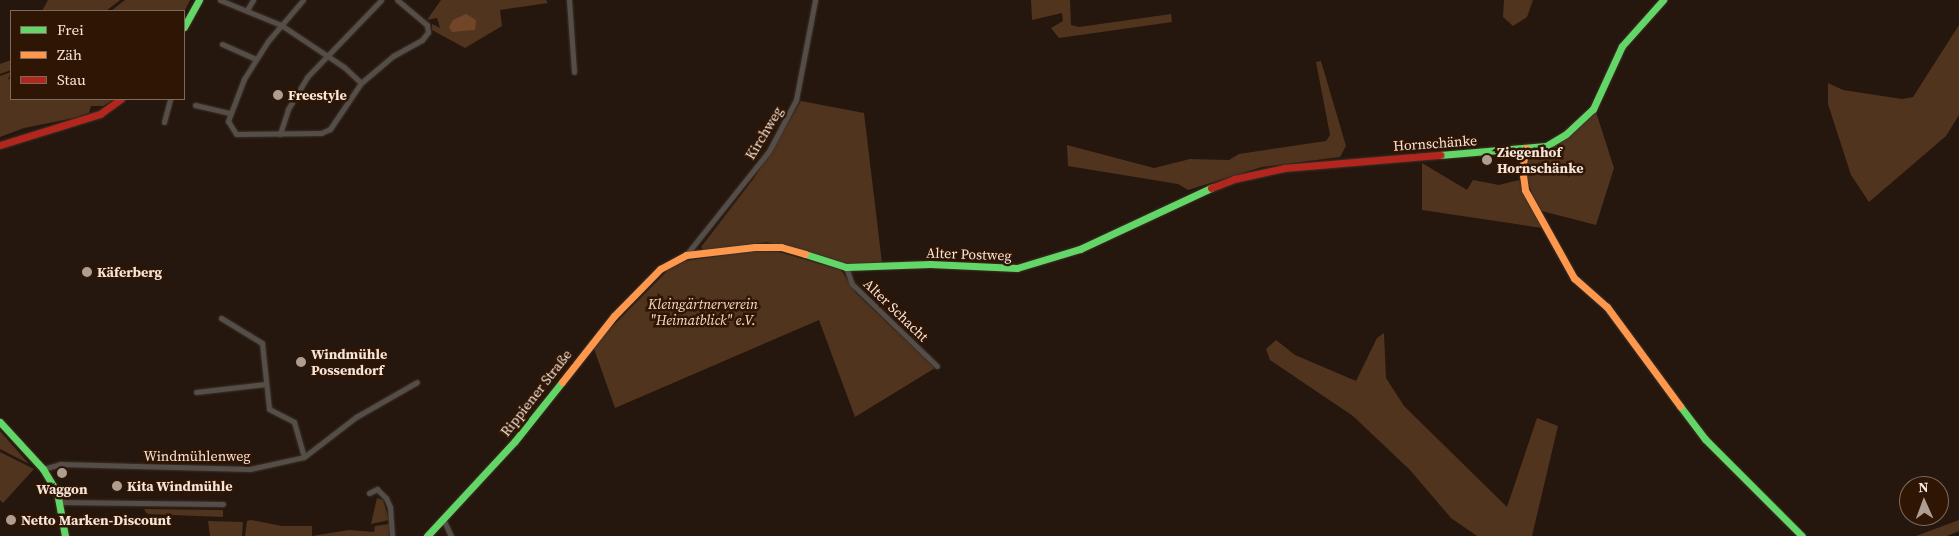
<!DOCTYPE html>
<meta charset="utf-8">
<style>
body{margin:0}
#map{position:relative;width:1959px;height:536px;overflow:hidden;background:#25170e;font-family:"Source Serif 4",serif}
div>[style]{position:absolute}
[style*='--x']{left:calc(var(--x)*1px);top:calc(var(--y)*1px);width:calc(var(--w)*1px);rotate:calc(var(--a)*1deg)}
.green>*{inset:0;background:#50341e}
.water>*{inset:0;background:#714628}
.roads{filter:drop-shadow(0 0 1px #3c3128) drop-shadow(0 0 1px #3c3128)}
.street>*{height:5px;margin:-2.5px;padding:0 2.5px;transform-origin:2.5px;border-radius:2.5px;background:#554d48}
.fast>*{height:7px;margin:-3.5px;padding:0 3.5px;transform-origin:3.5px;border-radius:3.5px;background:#63d668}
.slow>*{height:7px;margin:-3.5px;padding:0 3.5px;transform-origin:3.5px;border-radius:3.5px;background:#ff974d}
.jam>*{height:7px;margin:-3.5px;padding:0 3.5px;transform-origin:3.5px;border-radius:3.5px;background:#b3261e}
.dots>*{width:14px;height:14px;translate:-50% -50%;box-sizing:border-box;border:2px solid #2f1604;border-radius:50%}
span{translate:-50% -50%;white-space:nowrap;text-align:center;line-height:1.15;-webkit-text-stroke:5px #2f1604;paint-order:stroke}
.poi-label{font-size:14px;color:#f7e5da;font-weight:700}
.left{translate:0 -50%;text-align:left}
.street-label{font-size:14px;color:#f7e5da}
.park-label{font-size:14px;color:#fbdcc8;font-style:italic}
.legend{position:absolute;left:10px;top:10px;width:175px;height:90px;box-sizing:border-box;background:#2f1604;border:1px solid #7f695a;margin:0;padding:6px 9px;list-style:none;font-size:15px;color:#f7e5da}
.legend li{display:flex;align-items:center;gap:10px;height:25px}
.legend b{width:25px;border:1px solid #7f695a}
.north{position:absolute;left:1899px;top:476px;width:50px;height:50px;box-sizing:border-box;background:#2f1604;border:1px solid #7f695a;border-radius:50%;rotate:358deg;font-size:14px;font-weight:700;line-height:20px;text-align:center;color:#f7e5da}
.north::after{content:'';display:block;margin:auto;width:18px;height:22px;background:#ae9d93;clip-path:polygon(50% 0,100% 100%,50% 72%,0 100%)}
</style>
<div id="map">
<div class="green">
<i style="clip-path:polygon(48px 0,120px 0,106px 11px,42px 11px)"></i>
<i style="clip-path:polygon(125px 0,190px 0,184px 12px,111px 11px)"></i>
<i style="clip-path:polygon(441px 0,546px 0,548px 3px,500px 10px,502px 26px,465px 48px,432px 30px,432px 24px,440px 28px,437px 18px,427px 20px)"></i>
<i style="clip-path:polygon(1031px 0,1070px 0,1071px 25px,1079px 27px,1171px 14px,1172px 22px,1059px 38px,1051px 28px,1063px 21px,1062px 13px,1032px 20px)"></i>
<i style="clip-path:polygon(1504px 0,1533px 0,1527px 17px,1513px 26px,1503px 17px)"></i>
<i style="clip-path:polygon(1959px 25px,1959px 115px,1946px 136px,1869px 202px,1851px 175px,1828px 104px,1828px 83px,1843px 90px,1902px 99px,1913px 97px)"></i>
<i style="clip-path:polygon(11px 60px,11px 70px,0 74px,0 64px)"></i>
<i style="clip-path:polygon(1321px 61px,1346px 146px,1340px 157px,1262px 167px,1188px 190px,1178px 184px,1068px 166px,1067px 145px,1154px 168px,1190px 159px,1229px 160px,1239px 154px,1326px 141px,1330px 135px,1316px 62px)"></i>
<i style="clip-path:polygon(11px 72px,8px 80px,11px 78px,11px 99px,115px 99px,103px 106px,91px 106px,89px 113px,74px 118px,24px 128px,0 137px,0 76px)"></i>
<i style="clip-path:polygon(801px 101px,864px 113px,882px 263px,847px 264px,767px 242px,703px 250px,701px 247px,754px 178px)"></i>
<i style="clip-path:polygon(1595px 109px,1614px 168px,1596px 225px,1538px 210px,1525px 174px,1528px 158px,1532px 153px,1559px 143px)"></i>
<i style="clip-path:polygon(1422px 163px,1467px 190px,1473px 180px,1499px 185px,1519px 180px,1542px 228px,1422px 210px)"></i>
<i style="clip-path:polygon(753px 251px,779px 252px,841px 270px,856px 293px,935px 368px,855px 417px,819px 320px,615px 408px,593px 346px,669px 269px,685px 261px)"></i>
<i style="clip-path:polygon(1384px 333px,1386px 378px,1404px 406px,1507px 507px,1537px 418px,1558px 426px,1532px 536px,1477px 536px,1451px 518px,1410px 470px,1353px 416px,1270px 360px,1266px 349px,1276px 340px,1295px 355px,1356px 381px,1377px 338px)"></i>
<i style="clip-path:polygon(0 431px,29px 464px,0 449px)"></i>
<i style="clip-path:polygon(0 452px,34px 469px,3px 503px,0 500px)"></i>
<i style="clip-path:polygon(377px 498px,383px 500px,389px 520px,371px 524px)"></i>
<i style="clip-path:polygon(144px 509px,223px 510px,223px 517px,147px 514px)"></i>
<i style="clip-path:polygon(251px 520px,282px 526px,312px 526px,312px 536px,349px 530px,374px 532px,375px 526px,389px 524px,390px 528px,389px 536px,245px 536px,247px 521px)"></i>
<i style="clip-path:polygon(1959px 520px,1959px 531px,1947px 536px,1916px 536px)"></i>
<i style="clip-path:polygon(208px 521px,243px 522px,242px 536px,210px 536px)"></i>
</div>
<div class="water">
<i style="clip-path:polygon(466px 14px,476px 20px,475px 30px,452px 32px,449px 27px,453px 20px)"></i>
</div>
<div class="roads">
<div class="street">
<i style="--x:220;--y:0;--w:66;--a:22.3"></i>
<i style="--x:281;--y:25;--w:76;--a:33.7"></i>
<i style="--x:344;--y:67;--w:23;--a:43"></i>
<i style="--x:303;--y:0;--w:54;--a:130.5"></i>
<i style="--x:268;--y:41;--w:45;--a:122.3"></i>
<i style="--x:244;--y:79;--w:45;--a:110.9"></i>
<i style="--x:228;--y:121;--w:15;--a:58"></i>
<i style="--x:236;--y:134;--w:85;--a:-0.7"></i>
<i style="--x:321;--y:133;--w:10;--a:-24"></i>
<i style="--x:330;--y:129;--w:55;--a:-56"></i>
<i style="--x:361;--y:83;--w:42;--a:-40.2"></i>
<i style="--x:393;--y:56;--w:33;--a:-29"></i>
<i style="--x:422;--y:40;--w:10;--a:-53"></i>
<i style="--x:428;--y:32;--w:7;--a:-98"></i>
<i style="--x:427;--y:25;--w:39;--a:-140"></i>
<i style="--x:569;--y:0;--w:72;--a:86"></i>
<i style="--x:247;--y:10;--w:12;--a:-59"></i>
<i style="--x:222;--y:44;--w:36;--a:24"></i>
<i style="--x:195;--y:105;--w:36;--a:13"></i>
<i style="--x:164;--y:122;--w:24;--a:-75"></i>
<i style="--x:280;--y:134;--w:26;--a:-72"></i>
<i style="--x:288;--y:109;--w:37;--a:-59"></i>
<i style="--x:307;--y:77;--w:107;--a:-46.1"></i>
<i style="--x:686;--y:255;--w:133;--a:-51.4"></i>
<i style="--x:769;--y:151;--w:58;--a:-62.1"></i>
<i style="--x:796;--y:100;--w:102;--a:-79.2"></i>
<i style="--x:846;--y:267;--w:18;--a:71"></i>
<i style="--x:852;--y:284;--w:118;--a:44"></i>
<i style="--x:221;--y:318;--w:48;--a:31.4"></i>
<i style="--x:262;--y:343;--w:66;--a:83.9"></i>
<i style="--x:269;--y:409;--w:28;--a:27"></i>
<i style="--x:294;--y:422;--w:36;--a:74"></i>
<i style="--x:196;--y:392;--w:70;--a:-6.5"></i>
<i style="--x:43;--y:469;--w:18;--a:-16"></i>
<i style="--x:60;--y:464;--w:190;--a:1.5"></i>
<i style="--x:250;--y:469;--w:55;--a:-12.5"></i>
<i style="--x:304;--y:457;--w:66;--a:-37.6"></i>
<i style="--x:356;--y:417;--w:70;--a:-29.8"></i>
<i style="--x:369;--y:493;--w:9;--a:-27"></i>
<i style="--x:377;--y:489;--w:13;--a:45"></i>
<i style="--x:386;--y:498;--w:10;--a:66"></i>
<i style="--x:390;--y:507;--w:29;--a:86"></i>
<i style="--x:60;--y:502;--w:163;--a:0.7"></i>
<i style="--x:444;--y:521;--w:17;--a:65"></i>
</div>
<div class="fast">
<i style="--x:184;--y:27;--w:31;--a:-61"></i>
<i style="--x:1440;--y:155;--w:106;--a:-4.9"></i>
<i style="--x:1546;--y:146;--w:23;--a:-31"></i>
<i style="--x:1566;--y:134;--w:37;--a:-43"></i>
<i style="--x:1593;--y:109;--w:69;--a:-65.3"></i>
<i style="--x:1622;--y:46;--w:62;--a:-48.3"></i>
<i style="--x:805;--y:254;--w:43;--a:17.6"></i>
<i style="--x:846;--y:267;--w:84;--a:-2"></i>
<i style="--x:930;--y:264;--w:87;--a:2.6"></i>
<i style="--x:1017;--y:268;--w:66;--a:-16.8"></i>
<i style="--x:1080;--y:249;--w:145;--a:-25"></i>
<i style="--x:1680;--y:406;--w:41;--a:52.9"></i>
<i style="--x:1705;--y:439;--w:137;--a:45"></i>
<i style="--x:0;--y:422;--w:64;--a:47.5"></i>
<i style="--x:43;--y:469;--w:27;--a:59"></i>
<i style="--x:57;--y:492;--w:45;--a:79.7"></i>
<i style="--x:427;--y:536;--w:129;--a:-47.2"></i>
<i style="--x:515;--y:441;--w:75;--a:-51.5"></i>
</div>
<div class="slow">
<i style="--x:1526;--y:148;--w:20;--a:101"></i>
<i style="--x:1522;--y:168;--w:22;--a:82"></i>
<i style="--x:1525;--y:190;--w:101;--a:60.9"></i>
<i style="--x:1574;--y:278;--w:44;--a:41.3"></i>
<i style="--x:1607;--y:307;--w:123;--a:53.6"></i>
<i style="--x:562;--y:382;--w:84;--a:-51.8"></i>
<i style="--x:614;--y:316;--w:66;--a:-45.6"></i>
<i style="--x:660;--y:269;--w:30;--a:-28"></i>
<i style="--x:686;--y:255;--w:69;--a:-6.6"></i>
<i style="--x:755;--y:247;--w:26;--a:0"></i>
<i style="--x:781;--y:247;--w:25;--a:16"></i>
</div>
<div class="jam">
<i style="--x:0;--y:145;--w:105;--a:-17.2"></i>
<i style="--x:100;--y:114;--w:26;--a:-36"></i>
<i style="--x:1211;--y:188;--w:25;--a:-21"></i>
<i style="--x:1234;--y:179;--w:51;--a:-12.4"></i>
<i style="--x:1284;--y:168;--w:157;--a:-4.8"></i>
</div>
</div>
<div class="dots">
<i style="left:278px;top:95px;background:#ae9d93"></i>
<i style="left:1487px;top:160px;background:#ae9d93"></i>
<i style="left:87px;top:272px;background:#ae9d93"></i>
<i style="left:301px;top:362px;background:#ae9d93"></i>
<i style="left:62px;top:473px;background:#ae9d93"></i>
<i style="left:117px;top:486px;background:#ae9d93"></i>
<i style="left:11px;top:520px;background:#ae9d93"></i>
</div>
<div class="poi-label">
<span class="left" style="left:288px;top:95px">Freestyle</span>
<span class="left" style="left:1497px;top:160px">Ziegenhof<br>Hornschänke</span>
<span class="left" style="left:97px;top:272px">Käferberg</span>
<span class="left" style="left:311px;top:362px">Windmühle<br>Possendorf</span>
<span class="left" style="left:127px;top:486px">Kita Windmühle</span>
<span style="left:62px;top:489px">Waggon</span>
<span class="left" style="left:21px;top:520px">Netto Marken-Discount</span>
</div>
<div class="street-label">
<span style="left:764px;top:133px;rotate:-59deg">Kirchweg</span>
<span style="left:1435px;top:143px;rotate:-4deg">Hornschänke</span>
<span style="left:969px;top:254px;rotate:2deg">Alter Postweg</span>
<span style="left:896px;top:310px;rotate:44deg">Alter Schacht</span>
<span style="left:536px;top:393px;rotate:-52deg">Rippiener Straße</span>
<span style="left:197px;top:456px">Windmühlenweg</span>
</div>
<div class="park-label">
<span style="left:703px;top:312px">Kleingärtnerverein<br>"Heimatblick" e.V.</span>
</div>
<ul class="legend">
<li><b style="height:6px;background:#63d668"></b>Frei</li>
<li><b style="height:6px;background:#ff974d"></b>Zäh</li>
<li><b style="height:6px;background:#b3261e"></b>Stau</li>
</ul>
<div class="north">N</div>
</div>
